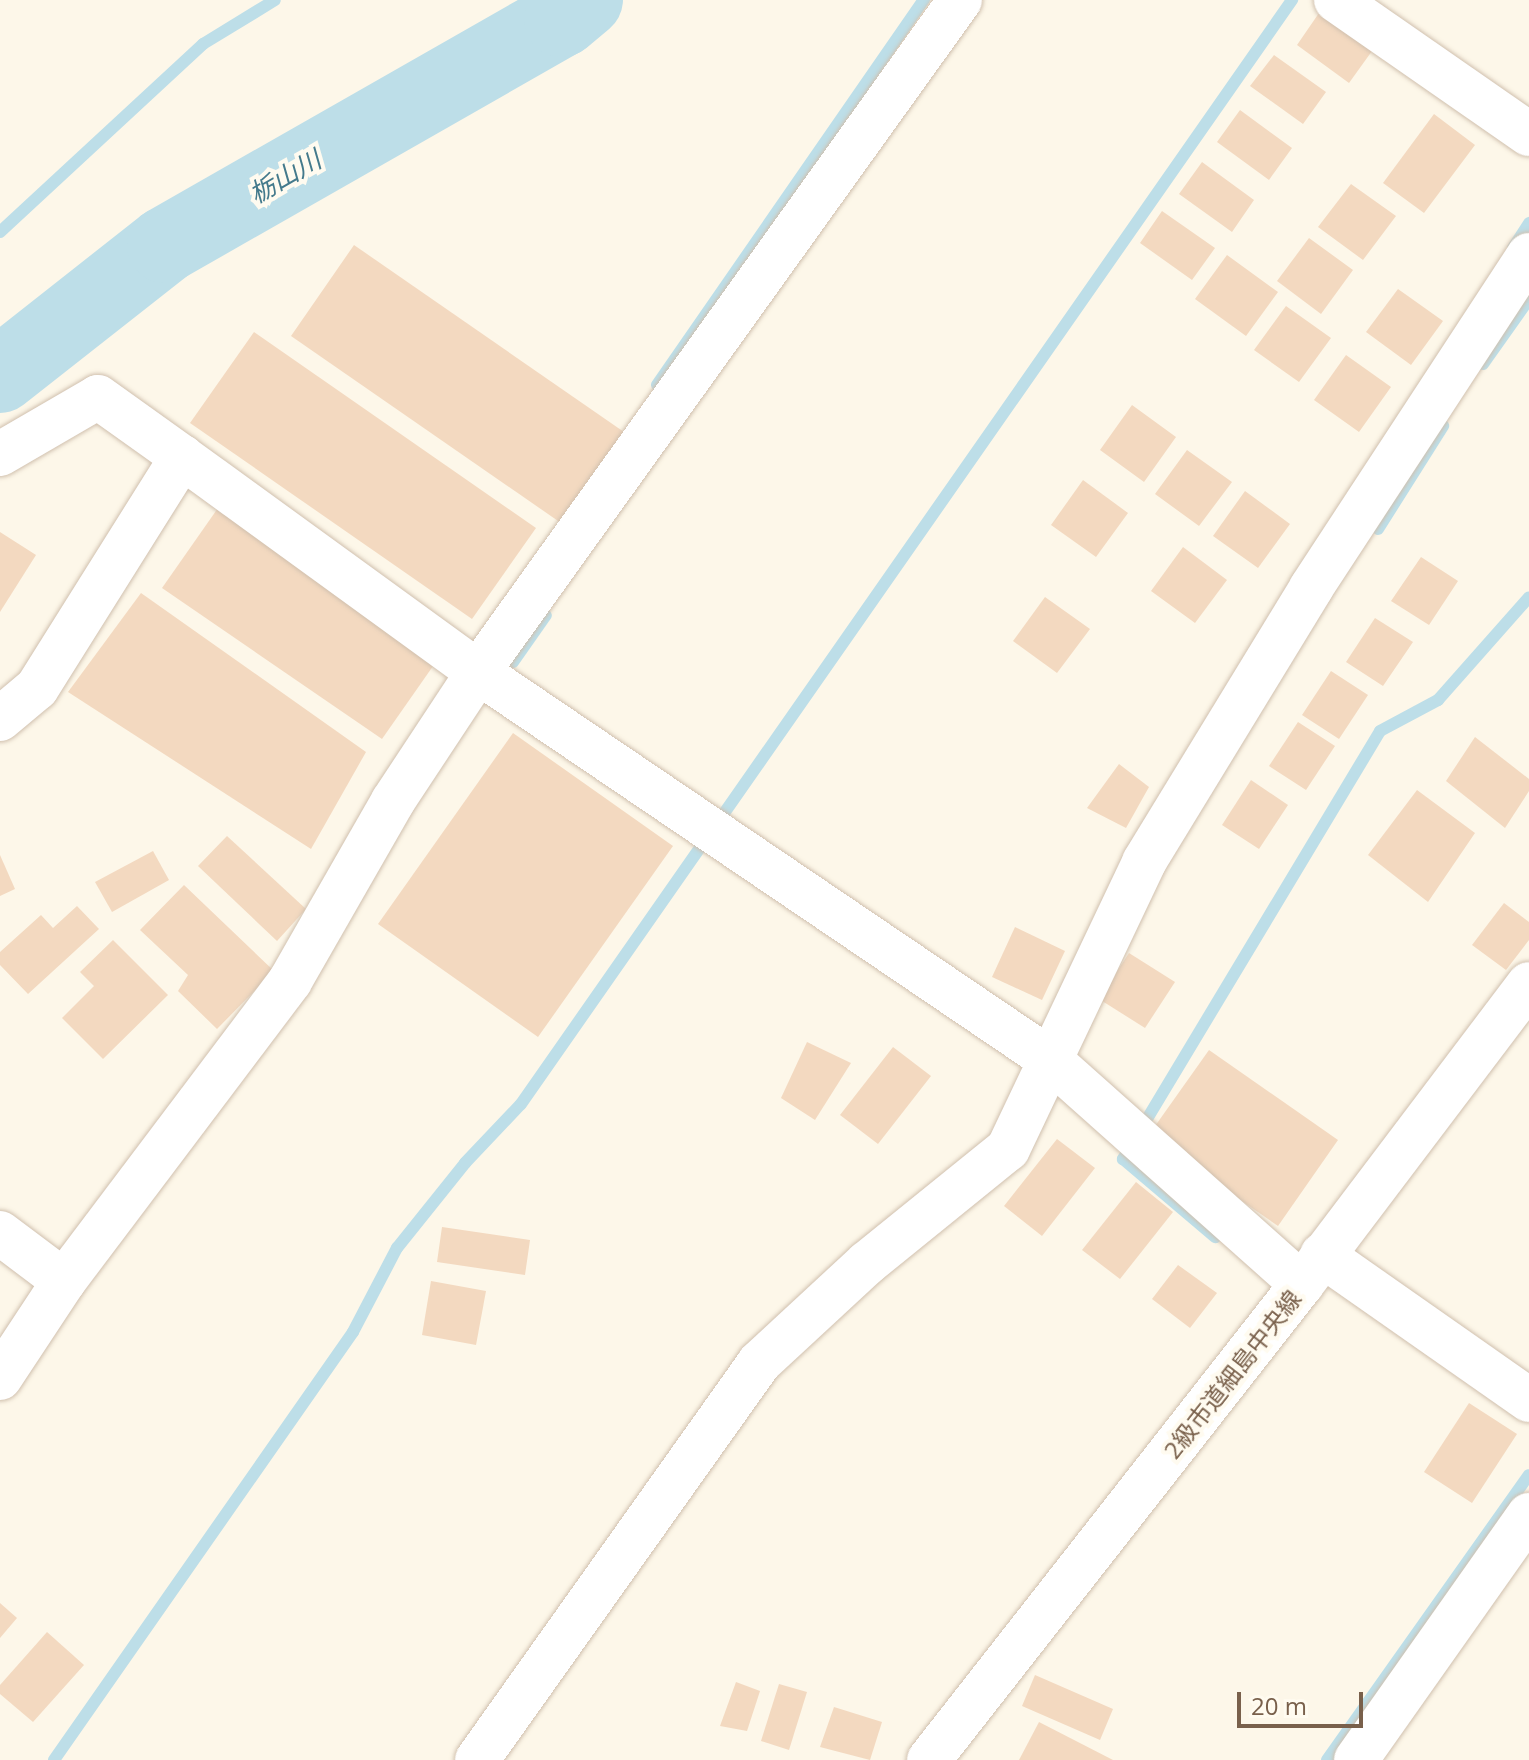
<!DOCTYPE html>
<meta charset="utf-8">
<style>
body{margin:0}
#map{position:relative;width:1529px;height:1760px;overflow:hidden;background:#fdf7e9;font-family:"Open Sans","Noto Sans JP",sans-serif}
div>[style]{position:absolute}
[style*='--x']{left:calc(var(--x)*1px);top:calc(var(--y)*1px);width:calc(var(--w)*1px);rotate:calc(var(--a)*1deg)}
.stream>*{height:12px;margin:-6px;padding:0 6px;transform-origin:6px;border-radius:6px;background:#bddee8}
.river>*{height:76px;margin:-38px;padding:0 38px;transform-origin:38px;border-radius:38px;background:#bddee8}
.building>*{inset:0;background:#f3d9c0}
.roads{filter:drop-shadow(0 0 2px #d0c0ae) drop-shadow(0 0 2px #d0c0ae)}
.minor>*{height:44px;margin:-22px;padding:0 22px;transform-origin:22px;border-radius:22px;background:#fff}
span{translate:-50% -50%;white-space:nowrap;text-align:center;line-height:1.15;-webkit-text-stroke:8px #fffbf0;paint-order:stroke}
.street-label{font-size:24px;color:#79604b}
.water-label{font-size:26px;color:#447a8c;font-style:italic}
.scale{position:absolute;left:1237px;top:1692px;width:126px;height:36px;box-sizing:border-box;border:4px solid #79604b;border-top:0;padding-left:10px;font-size:24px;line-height:28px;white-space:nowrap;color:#79604b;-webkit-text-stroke:6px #fffbf0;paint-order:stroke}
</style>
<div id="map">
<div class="stream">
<i style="--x:0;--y:232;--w:277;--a:-42.8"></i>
<i style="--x:203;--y:44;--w:84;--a:-31.4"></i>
<i style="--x:1513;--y:248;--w:30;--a:-57"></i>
<i style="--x:1483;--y:364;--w:80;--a:-54.7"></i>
<i style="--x:657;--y:385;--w:469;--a:-55.3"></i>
<i style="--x:1378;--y:529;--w:122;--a:-57.7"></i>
<i style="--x:513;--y:662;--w:57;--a:-54.9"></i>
<i style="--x:1141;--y:1129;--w:464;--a:-59"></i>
<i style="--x:1380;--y:731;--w:66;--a:-28.1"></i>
<i style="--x:1438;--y:700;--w:137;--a:-48.5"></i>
<i style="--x:1132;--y:1145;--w:17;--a:123"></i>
<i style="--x:1123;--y:1159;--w:121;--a:40.3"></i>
<i style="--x:54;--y:1760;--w:522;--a:-55.06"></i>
<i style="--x:353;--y:1332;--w:95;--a:-62.4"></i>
<i style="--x:397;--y:1248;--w:109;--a:-51.3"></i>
<i style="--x:465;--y:1163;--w:81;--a:-46.5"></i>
<i style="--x:521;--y:1104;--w:1347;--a:-55.07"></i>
<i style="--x:1327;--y:1760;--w:349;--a:-54.7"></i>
</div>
<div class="river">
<i style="--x:0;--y:375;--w:210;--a:-38.2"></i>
<i style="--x:165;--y:245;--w:457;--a:-29.7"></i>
<i style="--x:562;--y:19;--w:30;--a:-40"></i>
</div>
<div class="building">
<i style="clip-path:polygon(1319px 13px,1372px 51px,1349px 83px,1297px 45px)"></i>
<i style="clip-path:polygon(1274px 55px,1326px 92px,1303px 124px,1250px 86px)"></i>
<i style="clip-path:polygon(1240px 110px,1292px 148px,1269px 180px,1217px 142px)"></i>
<i style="clip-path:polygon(1434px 114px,1475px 145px,1424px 213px,1383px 183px)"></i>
<i style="clip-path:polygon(1202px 162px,1254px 200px,1232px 232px,1179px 194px)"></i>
<i style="clip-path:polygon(1351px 184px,1396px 216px,1363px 260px,1318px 227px)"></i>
<i style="clip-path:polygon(1162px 211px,1215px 248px,1192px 280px,1140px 243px)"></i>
<i style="clip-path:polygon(1309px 238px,1353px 270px,1321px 314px,1277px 281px)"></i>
<i style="clip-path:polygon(354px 245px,624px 432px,561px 523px,291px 336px)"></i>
<i style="clip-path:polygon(1227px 255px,1278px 292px,1246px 336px,1195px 299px)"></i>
<i style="clip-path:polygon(1398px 289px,1443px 321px,1411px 365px,1366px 332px)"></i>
<i style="clip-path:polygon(1286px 306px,1331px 338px,1299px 382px,1254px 350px)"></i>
<i style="clip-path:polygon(254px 332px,536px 528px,472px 619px,190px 423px)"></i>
<i style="clip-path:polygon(1346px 355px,1391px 387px,1359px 432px,1314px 400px)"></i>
<i style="clip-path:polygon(1132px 405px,1176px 437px,1144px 482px,1100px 450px)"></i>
<i style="clip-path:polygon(1187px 450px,1232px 482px,1199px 526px,1155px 494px)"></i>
<i style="clip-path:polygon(1083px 480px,1128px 513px,1096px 557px,1051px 525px)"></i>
<i style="clip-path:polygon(1245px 491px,1290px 524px,1258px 568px,1213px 536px)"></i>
<i style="clip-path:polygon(218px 508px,438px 659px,382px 739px,162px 588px)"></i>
<i style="clip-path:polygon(0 532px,36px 555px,0 612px)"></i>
<i style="clip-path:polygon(1183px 547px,1227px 580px,1195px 623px,1151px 591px)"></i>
<i style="clip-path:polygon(1421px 557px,1458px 581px,1429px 625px,1391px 601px)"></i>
<i style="clip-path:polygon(141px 593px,366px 752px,311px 849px,68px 692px)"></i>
<i style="clip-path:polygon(1045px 597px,1090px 629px,1057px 673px,1013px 641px)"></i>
<i style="clip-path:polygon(1375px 618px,1413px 642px,1383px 686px,1346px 662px)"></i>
<i style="clip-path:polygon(1331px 671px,1368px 695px,1339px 739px,1302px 715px)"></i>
<i style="clip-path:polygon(1298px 722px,1335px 746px,1306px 790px,1269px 766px)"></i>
<i style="clip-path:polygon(513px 733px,673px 846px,538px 1037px,378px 924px)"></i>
<i style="clip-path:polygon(1475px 737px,1529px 779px,1529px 791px,1505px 828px,1446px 781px)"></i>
<i style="clip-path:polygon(1119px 764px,1149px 787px,1126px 828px,1087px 808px)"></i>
<i style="clip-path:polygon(1251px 780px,1288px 805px,1259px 849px,1222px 825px)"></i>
<i style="clip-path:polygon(1417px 790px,1475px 833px,1428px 902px,1368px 855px)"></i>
<i style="clip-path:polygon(227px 836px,306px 909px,277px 941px,198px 866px)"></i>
<i style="clip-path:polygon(153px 851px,169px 880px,112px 912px,95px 882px)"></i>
<i style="clip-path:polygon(0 855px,15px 889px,0 896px)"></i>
<i style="clip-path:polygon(184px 885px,274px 971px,217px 1029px,178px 991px,188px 975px,140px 930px)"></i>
<i style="clip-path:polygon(1504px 903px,1529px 922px,1529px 940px,1506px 970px,1472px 945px)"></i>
<i style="clip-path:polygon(77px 906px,99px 929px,28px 994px,0 965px,0 952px,41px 915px,53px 928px)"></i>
<i style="clip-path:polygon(1015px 927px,1065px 951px,1042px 1000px,992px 977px)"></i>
<i style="clip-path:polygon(113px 940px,168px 995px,103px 1059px,62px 1018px,94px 986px,80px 972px)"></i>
<i style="clip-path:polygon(1129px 953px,1175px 982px,1145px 1028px,1099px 999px)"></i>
<i style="clip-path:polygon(807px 1042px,851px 1063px,815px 1120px,781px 1098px)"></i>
<i style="clip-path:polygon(893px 1047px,931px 1076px,878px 1144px,840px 1115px)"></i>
<i style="clip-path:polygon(1209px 1050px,1338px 1140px,1278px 1226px,1148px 1136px)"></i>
<i style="clip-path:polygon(1057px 1139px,1095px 1168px,1042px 1236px,1004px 1206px)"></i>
<i style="clip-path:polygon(1136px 1182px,1173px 1212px,1120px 1279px,1082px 1250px)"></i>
<i style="clip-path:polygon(442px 1227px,530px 1240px,525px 1275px,437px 1262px)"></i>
<i style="clip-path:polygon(1178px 1265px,1217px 1293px,1190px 1328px,1152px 1299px)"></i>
<i style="clip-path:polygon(431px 1281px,486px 1291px,476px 1345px,422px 1335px)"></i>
<i style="clip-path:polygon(1469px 1403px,1517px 1434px,1472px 1503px,1424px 1472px)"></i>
<i style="clip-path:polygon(0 1603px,17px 1618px,0 1638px)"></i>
<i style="clip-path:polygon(47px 1632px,84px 1665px,33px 1722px,0 1694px,0 1685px)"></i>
<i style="clip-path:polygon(1035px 1675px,1113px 1709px,1100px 1740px,1022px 1706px)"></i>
<i style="clip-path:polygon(736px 1682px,760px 1691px,747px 1731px,720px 1726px)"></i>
<i style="clip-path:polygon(779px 1684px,807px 1692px,789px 1750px,761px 1741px)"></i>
<i style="clip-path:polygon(834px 1707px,882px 1722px,870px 1760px,820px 1747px)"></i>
<i style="clip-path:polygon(1039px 1722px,1113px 1760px,1019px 1760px)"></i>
</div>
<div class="roads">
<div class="minor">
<i style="--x:1336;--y:0;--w:235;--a:34.8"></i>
<i style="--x:0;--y:454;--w:113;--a:-30.2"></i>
<i style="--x:98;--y:397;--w:103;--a:35.5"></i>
<i style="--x:0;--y:719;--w:48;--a:-40"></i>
<i style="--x:37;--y:688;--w:273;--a:-57.9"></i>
<i style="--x:182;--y:457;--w:366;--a:36"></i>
<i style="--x:478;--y:672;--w:688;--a:34.11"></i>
<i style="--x:1048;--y:1058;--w:340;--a:41.7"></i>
<i style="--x:0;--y:1233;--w:80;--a:36.9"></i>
<i style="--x:1322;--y:1255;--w:253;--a:35"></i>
<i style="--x:0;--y:1378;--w:116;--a:-56.6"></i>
<i style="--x:64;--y:1281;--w:376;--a:-53"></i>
<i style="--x:290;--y:981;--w:207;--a:-60.2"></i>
<i style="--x:393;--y:801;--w:154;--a:-56.6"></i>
<i style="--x:478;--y:672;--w:827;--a:-54.35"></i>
<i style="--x:477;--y:1760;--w:487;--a:-54.6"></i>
<i style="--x:759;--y:1363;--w:147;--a:-42.8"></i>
<i style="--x:867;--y:1263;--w:181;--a:-39"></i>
<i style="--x:1008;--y:1149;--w:318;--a:-64.6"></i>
<i style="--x:1144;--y:862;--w:321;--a:-58.6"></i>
<i style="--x:1311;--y:588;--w:398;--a:-56.8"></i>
<i style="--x:929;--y:1760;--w:605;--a:-51.92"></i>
<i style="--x:1302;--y:1284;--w:376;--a:-52.9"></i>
<i style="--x:1356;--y:1760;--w:300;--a:-54.8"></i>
</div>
</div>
<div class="street-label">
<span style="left:1232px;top:1374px;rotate:-52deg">2級市道細島中央線</span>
</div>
<div class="water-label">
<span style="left:285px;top:177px;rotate:-30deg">栃山川</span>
</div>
<div class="scale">20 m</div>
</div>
